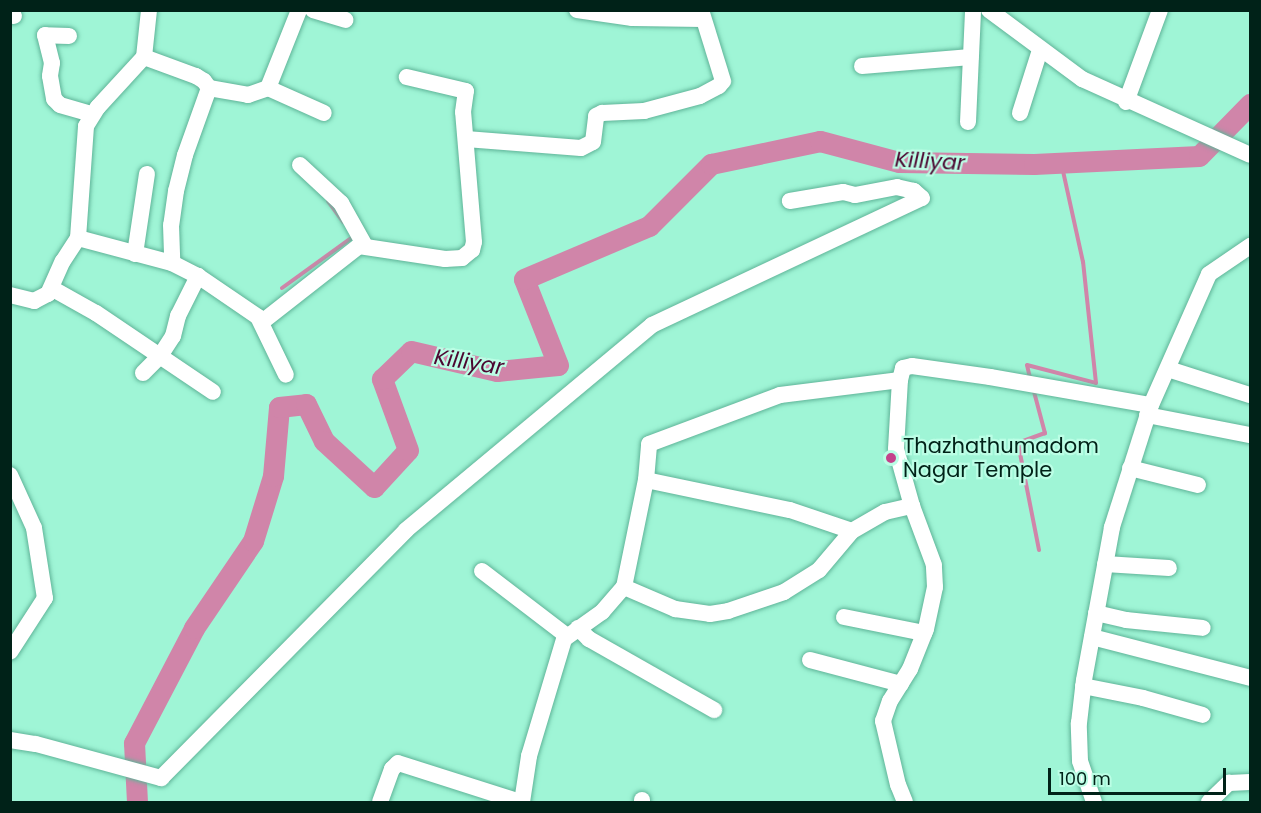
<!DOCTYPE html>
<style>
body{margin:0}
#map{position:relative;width:1261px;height:813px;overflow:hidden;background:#9ff5d6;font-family:Poppins,sans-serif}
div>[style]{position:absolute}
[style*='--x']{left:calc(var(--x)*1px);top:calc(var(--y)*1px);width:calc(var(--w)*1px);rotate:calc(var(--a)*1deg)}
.stream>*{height:4px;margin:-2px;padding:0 2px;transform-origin:2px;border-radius:2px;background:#d085a9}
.river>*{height:21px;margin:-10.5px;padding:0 10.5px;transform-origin:10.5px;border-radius:10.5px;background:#d085a9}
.roads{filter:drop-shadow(0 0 2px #5fb498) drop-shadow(0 0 2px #5fb498)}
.minor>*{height:16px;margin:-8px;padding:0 8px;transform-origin:8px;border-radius:8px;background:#fff}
.dots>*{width:16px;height:16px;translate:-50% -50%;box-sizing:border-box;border:3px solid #bbfee5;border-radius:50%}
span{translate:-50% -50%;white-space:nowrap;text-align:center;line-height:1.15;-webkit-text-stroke:4.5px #bbfee5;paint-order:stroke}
.poi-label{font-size:21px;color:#002218}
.left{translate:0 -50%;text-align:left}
.water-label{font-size:22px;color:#4c0731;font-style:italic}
.frame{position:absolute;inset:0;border:12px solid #002218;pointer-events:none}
.scale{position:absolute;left:1048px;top:768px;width:178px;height:27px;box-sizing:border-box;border:3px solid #002218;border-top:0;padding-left:8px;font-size:18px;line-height:21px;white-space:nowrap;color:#002218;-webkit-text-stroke:4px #bbfee5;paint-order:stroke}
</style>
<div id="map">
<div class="stream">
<i style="--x:328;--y:201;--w:26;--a:54"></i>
<i style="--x:282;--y:288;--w:89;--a:-35.8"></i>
<i style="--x:1030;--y:378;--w:13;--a:-103"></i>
<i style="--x:1027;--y:365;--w:71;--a:14.6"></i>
<i style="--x:1096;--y:383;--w:122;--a:-96.1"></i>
<i style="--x:1083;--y:262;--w:102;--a:-102.4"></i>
<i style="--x:1033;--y:388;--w:47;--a:75.1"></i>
<i style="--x:1045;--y:433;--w:29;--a:160"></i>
<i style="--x:1018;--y:443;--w:109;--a:78.9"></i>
</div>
<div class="river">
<i style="--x:137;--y:802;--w:59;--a:-92.9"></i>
<i style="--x:134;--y:743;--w:130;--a:-62.4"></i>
<i style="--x:194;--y:628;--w:105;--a:-55.9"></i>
<i style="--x:253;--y:541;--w:68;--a:-72.9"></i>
<i style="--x:273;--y:476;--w:69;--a:-85"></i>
<i style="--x:279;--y:407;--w:27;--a:-6"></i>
<i style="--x:306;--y:404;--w:41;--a:64.1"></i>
<i style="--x:324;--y:441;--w:68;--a:42.6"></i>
<i style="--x:374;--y:487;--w:50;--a:-47.4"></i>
<i style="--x:408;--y:450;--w:76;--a:-110.1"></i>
<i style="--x:382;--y:379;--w:40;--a:-44"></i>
<i style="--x:411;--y:351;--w:88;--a:13.1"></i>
<i style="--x:497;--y:371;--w:61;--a:-5.6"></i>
<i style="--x:558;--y:365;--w:92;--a:-111.6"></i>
<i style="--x:524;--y:279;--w:136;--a:-23"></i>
<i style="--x:649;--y:226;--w:88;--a:-45"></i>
<i style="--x:711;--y:164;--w:111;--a:-11.9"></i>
<i style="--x:820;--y:141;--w:82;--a:14.9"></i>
<i style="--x:899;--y:162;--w:135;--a:0.8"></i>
<i style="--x:1034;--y:164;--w:165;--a:-2.8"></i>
<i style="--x:1199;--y:156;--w:73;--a:-45.6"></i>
</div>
<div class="roads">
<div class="minor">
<i style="--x:313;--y:10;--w:34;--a:17"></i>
<i style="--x:577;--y:10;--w:56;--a:8.3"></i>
<i style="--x:632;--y:18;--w:71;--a:0.8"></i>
<i style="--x:989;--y:10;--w:116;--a:36.6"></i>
<i style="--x:1082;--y:79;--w:184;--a:24.3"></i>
<i style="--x:10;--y:15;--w:4;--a:14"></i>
<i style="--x:69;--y:36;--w:24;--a:-178"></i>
<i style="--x:45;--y:35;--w:29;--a:76"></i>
<i style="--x:52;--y:63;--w:13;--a:99"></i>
<i style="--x:50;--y:76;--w:23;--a:80"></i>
<i style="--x:54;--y:99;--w:8;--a:45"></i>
<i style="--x:60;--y:105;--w:33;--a:16"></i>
<i style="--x:144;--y:57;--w:55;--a:20.1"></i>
<i style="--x:196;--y:76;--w:9;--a:32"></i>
<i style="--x:204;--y:81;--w:9;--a:54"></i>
<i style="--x:209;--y:88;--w:71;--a:109.7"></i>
<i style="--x:185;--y:155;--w:37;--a:104"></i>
<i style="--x:176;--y:191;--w:34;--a:98"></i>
<i style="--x:171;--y:225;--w:38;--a:88"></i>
<i style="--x:862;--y:66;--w:109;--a:-4.7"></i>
<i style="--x:209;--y:88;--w:40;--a:10"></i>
<i style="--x:248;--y:95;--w:21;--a:-19"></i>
<i style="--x:268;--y:88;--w:84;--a:-68.3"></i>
<i style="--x:268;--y:88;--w:61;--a:24.1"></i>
<i style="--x:1126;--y:102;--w:98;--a:-69.7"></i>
<i style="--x:1020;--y:113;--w:66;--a:-72.4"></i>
<i style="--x:968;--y:122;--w:112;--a:-87.4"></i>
<i style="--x:466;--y:139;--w:115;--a:4.5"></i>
<i style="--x:581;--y:148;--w:13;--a:-27"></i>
<i style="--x:593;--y:142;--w:26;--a:-83"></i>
<i style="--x:596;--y:116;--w:7;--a:-27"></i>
<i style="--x:602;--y:113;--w:42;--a:-2.7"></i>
<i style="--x:644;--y:111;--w:58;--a:-15"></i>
<i style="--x:700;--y:96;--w:21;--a:-28"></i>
<i style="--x:719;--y:86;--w:6;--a:-51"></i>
<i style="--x:723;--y:81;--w:74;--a:-107.2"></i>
<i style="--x:300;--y:165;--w:56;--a:42.8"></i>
<i style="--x:341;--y:203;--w:49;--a:60.8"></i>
<i style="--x:78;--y:238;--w:112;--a:-85.9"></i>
<i style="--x:86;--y:126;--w:22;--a:-58"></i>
<i style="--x:98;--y:107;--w:68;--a:-47.4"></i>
<i style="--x:144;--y:57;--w:47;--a:-83.9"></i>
<i style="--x:135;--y:254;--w:81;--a:-81.5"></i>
<i style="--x:53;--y:289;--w:49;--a:29.2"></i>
<i style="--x:96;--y:313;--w:141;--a:34"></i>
<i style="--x:10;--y:295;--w:25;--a:14"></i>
<i style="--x:34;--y:301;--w:16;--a:-27"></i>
<i style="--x:48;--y:294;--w:36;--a:-66"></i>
<i style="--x:63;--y:261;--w:27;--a:-57"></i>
<i style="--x:78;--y:238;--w:97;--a:14.9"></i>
<i style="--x:172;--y:263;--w:29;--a:27"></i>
<i style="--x:198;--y:276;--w:73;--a:34.3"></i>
<i style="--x:258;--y:317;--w:64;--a:64.2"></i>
<i style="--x:262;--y:322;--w:123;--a:-38.1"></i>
<i style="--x:359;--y:246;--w:87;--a:8.6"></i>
<i style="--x:445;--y:259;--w:17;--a:-3"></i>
<i style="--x:462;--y:258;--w:13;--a:-39"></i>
<i style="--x:472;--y:250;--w:8;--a:-76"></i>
<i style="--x:474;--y:242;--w:130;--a:-94.8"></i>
<i style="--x:463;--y:112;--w:21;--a:-82"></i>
<i style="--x:466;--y:91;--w:61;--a:-166.7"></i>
<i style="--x:1168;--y:369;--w:86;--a:17.6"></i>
<i style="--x:143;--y:373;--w:24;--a:-45"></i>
<i style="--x:160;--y:356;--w:24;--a:-57"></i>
<i style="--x:173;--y:336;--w:21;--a:-76"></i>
<i style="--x:178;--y:316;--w:45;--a:-63.4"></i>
<i style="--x:1147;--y:415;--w:105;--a:11"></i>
<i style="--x:1130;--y:468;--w:70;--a:14"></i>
<i style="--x:10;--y:475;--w:58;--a:65.6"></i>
<i style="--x:34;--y:528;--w:71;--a:81.1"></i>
<i style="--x:45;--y:598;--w:64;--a:122.9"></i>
<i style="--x:646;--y:480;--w:147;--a:11.8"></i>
<i style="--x:790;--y:510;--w:65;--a:18.7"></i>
<i style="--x:1105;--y:564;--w:64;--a:3.6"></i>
<i style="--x:482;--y:571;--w:107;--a:37.4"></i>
<i style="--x:624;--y:587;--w:109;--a:-78.4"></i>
<i style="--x:646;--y:480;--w:36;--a:-85"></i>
<i style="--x:649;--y:444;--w:140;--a:-20.5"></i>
<i style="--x:780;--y:395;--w:121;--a:-7.1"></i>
<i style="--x:1096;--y:613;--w:31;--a:13"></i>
<i style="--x:1126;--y:620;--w:77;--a:5.9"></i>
<i style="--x:844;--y:617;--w:82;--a:11.3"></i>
<i style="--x:578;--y:628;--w:16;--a:45"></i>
<i style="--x:589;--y:639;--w:144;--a:29.6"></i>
<i style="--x:1092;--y:637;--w:163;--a:14.5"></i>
<i style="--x:810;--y:660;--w:94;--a:14.8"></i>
<i style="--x:1083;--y:686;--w:61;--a:11.3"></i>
<i style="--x:1143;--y:698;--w:62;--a:15.8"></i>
<i style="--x:10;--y:740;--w:26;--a:9"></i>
<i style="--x:36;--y:744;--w:130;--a:15.2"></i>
<i style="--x:161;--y:778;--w:349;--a:-45.3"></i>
<i style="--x:406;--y:530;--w:320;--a:-39.8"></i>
<i style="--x:652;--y:325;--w:298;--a:-25.2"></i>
<i style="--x:922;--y:198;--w:11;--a:-139"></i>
<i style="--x:914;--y:191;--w:17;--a:-167"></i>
<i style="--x:897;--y:187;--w:43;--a:169.2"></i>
<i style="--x:855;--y:195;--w:12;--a:-166"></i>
<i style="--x:843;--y:192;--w:54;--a:170.4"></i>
<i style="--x:380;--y:802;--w:35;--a:-70"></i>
<i style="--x:392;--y:769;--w:8;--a:-45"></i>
<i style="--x:398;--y:763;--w:128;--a:17.7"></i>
<i style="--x:522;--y:802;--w:47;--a:-81.3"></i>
<i style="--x:529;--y:756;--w:122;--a:-73.3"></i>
<i style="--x:564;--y:639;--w:47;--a:-35.4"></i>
<i style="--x:602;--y:612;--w:33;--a:-49"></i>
<i style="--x:624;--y:587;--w:56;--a:23.3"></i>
<i style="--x:675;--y:609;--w:35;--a:8"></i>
<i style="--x:710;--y:614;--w:18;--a:-9"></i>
<i style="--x:728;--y:611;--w:59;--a:-18.7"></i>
<i style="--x:784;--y:592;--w:41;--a:-32.2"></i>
<i style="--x:819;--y:570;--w:51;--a:-49.8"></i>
<i style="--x:852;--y:531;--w:38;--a:-30"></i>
<i style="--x:885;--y:512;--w:28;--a:-13"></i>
<i style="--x:912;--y:506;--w:59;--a:-105.7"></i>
<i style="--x:896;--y:449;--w:69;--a:-86.7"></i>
<i style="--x:900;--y:380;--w:12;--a:-76"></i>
<i style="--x:903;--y:368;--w:9;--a:-13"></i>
<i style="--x:912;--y:366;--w:79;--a:8"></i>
<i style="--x:990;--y:377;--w:163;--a:9.9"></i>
<i style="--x:1151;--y:405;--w:143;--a:-66.1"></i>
<i style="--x:1209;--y:274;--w:50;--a:-34.3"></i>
<i style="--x:642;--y:802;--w:2;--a:-90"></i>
<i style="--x:905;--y:802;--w:18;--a:-112"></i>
<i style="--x:898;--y:785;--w:66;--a:-103.2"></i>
<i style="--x:883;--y:721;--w:21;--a:-71"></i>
<i style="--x:890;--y:701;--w:38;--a:-58"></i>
<i style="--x:910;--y:669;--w:43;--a:-68.2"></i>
<i style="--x:926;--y:629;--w:43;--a:-77.9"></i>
<i style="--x:935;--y:587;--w:22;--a:-93"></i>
<i style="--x:934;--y:565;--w:63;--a:-110.4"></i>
<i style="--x:1094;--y:802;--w:43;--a:-108.9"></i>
<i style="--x:1080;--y:761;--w:38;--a:-92"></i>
<i style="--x:1079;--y:723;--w:43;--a:-83.4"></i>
<i style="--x:1084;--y:680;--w:156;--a:-79.6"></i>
<i style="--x:1112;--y:527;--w:128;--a:-72.3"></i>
<i style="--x:1209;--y:802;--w:28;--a:-44"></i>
<i style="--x:1229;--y:783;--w:21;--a:-3"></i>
</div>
</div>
<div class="dots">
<i style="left:891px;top:458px;background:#c4428b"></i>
</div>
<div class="poi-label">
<span class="left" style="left:903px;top:458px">Thazhathumadom<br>Nagar Temple</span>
</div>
<div class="water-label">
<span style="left:930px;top:161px;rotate:3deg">Killiyar</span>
<span style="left:469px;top:362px;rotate:9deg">Killiyar</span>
</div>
<div class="frame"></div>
<div class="scale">100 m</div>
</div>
